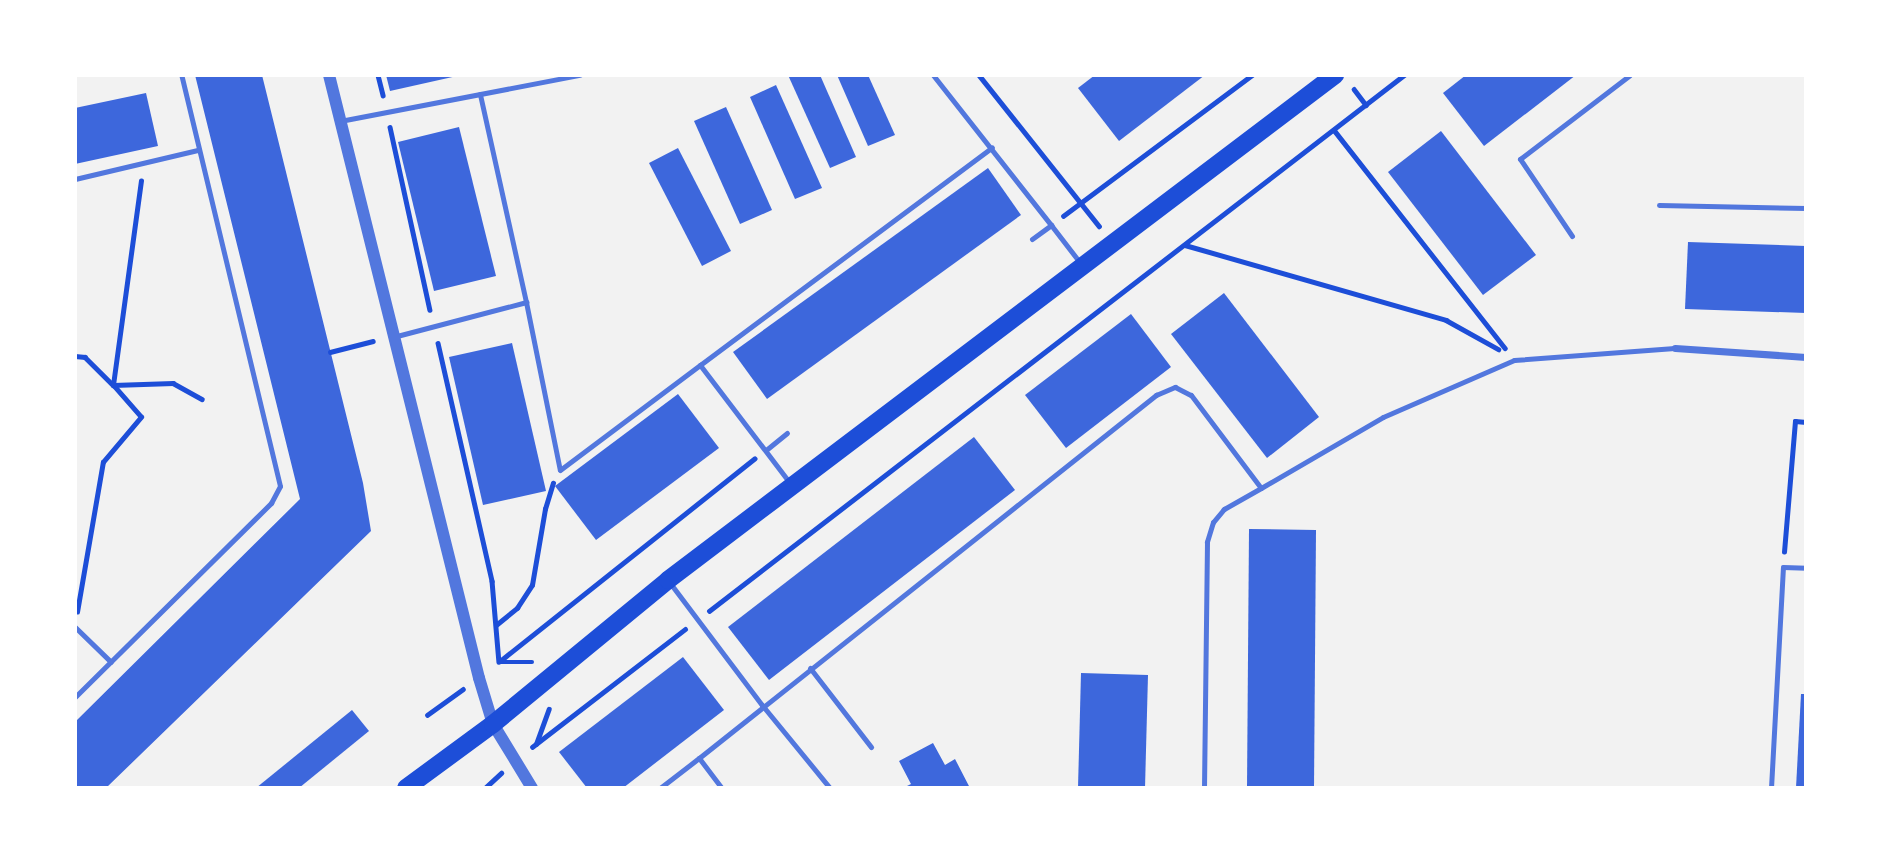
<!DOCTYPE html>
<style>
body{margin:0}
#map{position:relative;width:1881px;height:863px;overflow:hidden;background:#f2f2f2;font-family:"IBM Plex Sans",sans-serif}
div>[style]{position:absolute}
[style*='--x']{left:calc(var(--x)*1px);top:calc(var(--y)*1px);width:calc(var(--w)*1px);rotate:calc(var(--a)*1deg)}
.building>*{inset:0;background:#3d67dc}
.path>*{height:4.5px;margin:-2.25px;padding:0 2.25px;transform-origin:2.25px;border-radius:2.25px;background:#1d4ed8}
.service>*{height:5px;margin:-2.5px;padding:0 2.5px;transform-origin:2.5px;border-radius:2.5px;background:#5277de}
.minor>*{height:7px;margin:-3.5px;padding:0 3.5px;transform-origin:3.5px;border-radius:3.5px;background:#5277de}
.tertiary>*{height:12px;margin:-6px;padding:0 6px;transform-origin:6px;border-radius:6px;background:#5277de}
.primary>*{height:18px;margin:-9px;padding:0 9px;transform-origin:9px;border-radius:9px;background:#1d4ed8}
span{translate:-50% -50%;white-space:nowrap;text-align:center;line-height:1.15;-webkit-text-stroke:5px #fff;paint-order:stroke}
.frame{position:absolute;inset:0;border:77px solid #fff;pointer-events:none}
</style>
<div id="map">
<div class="building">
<i style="clip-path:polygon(195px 75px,262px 75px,363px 483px,371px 531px,106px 788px,75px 788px,75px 722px,300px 499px)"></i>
<i style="clip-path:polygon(386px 75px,457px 75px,457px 76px,390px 91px)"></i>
<i style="clip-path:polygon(788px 75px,820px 75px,856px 157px,830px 168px)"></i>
<i style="clip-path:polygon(837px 75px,868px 75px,895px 135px,868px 146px)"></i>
<i style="clip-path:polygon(1095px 75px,1205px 75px,1119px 141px,1078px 88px)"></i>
<i style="clip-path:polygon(1466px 75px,1576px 75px,1484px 146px,1443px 93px)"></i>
<i style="clip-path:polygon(776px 85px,822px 188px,795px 199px,750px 97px)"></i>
<i style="clip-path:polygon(146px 93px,158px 146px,75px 164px,75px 108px)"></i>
<i style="clip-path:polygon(726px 107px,772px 210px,740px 224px,694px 121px)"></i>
<i style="clip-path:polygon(459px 127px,496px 276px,434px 291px,398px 142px)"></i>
<i style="clip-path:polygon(1441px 131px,1536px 255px,1483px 295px,1388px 172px)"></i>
<i style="clip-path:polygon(678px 148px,731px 251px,702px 266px,649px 163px)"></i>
<i style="clip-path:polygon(988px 168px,1021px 215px,767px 399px,733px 352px)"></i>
<i style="clip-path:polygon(1688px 242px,1806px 246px,1806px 313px,1685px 309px)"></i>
<i style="clip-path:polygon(1224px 293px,1319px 417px,1267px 458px,1171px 334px)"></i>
<i style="clip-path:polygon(1131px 314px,1171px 367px,1066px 448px,1025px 395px)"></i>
<i style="clip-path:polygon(512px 343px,546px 491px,483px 505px,449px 357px)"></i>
<i style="clip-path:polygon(678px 394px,719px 448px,596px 540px,555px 486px)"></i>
<i style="clip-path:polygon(974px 437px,1015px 490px,769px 680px,728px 627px)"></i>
<i style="clip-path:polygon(1249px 529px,1316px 530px,1314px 788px,1247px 788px)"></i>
<i style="clip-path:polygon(683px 657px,724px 710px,623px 788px,587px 788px,559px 752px)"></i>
<i style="clip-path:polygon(1081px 673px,1148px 675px,1145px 788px,1078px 788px)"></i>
<i style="clip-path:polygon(1801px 694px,1806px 694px,1806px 788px,1796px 788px)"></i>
<i style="clip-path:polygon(352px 710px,369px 731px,299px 788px,256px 788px)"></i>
<i style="clip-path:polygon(933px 743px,945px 765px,955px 759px,970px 788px,903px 788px,911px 784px,899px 761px)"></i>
</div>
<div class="path">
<i style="--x:378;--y:75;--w:21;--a:76"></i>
<i style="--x:979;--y:75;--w:193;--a:51.5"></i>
<i style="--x:1354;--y:89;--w:20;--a:53"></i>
<i style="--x:390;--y:127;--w:187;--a:77.7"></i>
<i style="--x:1334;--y:130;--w:277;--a:51.9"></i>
<i style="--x:1063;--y:216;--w:236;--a:-36.7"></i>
<i style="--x:1185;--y:245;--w:272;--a:16"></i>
<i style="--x:1446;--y:320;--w:60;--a:29.1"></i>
<i style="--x:438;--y:343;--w:244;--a:77.2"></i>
<i style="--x:492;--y:581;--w:81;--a:85.1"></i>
<i style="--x:499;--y:662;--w:33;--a:0"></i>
<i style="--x:330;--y:352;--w:44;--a:-14.3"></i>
<i style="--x:75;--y:356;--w:10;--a:6"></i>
<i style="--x:85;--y:357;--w:40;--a:45"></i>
<i style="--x:113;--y:385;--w:60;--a:-1.9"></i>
<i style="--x:173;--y:383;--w:33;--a:29"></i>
<i style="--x:1784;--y:552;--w:131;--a:-85.2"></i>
<i style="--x:1795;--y:421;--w:11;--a:5"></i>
<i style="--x:709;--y:611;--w:878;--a:-37.64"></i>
<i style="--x:77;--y:612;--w:152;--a:-80.2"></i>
<i style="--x:103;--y:462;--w:59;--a:-49.8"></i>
<i style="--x:141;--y:417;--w:43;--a:-131.2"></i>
<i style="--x:113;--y:385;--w:206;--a:-82.2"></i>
<i style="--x:496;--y:625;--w:27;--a:-39"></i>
<i style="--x:517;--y:608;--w:27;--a:-57"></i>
<i style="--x:532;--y:585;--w:77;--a:-80.3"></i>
<i style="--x:545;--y:509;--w:27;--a:-73"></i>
<i style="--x:500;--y:661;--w:325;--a:-38.5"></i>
<i style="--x:427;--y:715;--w:44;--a:-35.8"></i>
<i style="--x:536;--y:744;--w:37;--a:-70"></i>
<i style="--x:532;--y:747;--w:193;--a:-37.6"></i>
<i style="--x:485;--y:788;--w:22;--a:-43"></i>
</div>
<div class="service">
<i style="--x:933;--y:75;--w:191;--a:51.8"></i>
<i style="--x:340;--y:121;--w:244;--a:-10.9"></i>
<i style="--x:75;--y:179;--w:126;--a:-13.3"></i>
<i style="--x:1659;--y:205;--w:147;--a:1.2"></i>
<i style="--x:1572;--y:236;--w:93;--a:-124"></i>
<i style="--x:1520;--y:159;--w:138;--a:-37.4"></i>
<i style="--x:1032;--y:239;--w:24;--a:-36"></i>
<i style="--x:1051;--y:225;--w:49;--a:52.4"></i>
<i style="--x:526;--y:302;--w:171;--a:78.6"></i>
<i style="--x:560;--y:470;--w:175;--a:-36.9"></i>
<i style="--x:700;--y:365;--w:148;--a:52.7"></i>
<i style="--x:393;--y:337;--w:138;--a:-14.7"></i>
<i style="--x:526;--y:302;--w:213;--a:-102.5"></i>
<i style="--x:700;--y:365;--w:364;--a:-36.7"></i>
<i style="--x:766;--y:450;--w:27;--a:-39"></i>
<i style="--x:1261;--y:488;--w:141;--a:-30.2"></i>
<i style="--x:1383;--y:417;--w:143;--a:-23.5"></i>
<i style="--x:1514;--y:360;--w:161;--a:-4.3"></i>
<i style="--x:670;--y:583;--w:153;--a:53"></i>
<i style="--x:762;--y:705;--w:107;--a:50.7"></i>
<i style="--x:75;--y:627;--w:50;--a:44.2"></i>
<i style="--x:810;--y:668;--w:100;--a:52.3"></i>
<i style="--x:75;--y:697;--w:276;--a:-44.7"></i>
<i style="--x:271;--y:503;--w:19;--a:-62"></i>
<i style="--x:280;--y:486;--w:423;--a:-103.5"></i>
<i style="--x:699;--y:758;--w:584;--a:-38.46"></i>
<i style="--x:1156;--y:395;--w:21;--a:-23"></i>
<i style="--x:1175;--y:387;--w:18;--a:27"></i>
<i style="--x:1191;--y:395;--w:116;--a:53"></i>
<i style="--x:1261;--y:488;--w:43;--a:150.4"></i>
<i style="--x:1224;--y:509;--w:17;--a:130"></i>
<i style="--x:1213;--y:522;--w:21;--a:107"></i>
<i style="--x:1207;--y:542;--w:246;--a:90.7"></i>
<i style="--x:660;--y:788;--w:49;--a:-37.6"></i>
<i style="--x:699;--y:758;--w:38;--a:53"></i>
<i style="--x:1771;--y:788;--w:221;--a:-86.9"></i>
<i style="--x:1783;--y:567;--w:23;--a:2"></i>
</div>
<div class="minor">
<i style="--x:1675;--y:348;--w:131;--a:3.9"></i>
</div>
<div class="tertiary">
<i style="--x:329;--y:75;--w:621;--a:76.03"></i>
<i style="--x:479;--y:678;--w:48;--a:73.1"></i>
<i style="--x:493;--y:724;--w:75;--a:58.6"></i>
</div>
<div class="primary">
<i style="--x:406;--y:788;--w:108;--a:-36.3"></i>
<i style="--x:493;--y:724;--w:227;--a:-39.4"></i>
<i style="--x:668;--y:580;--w:837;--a:-37.13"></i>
</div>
<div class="frame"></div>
</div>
